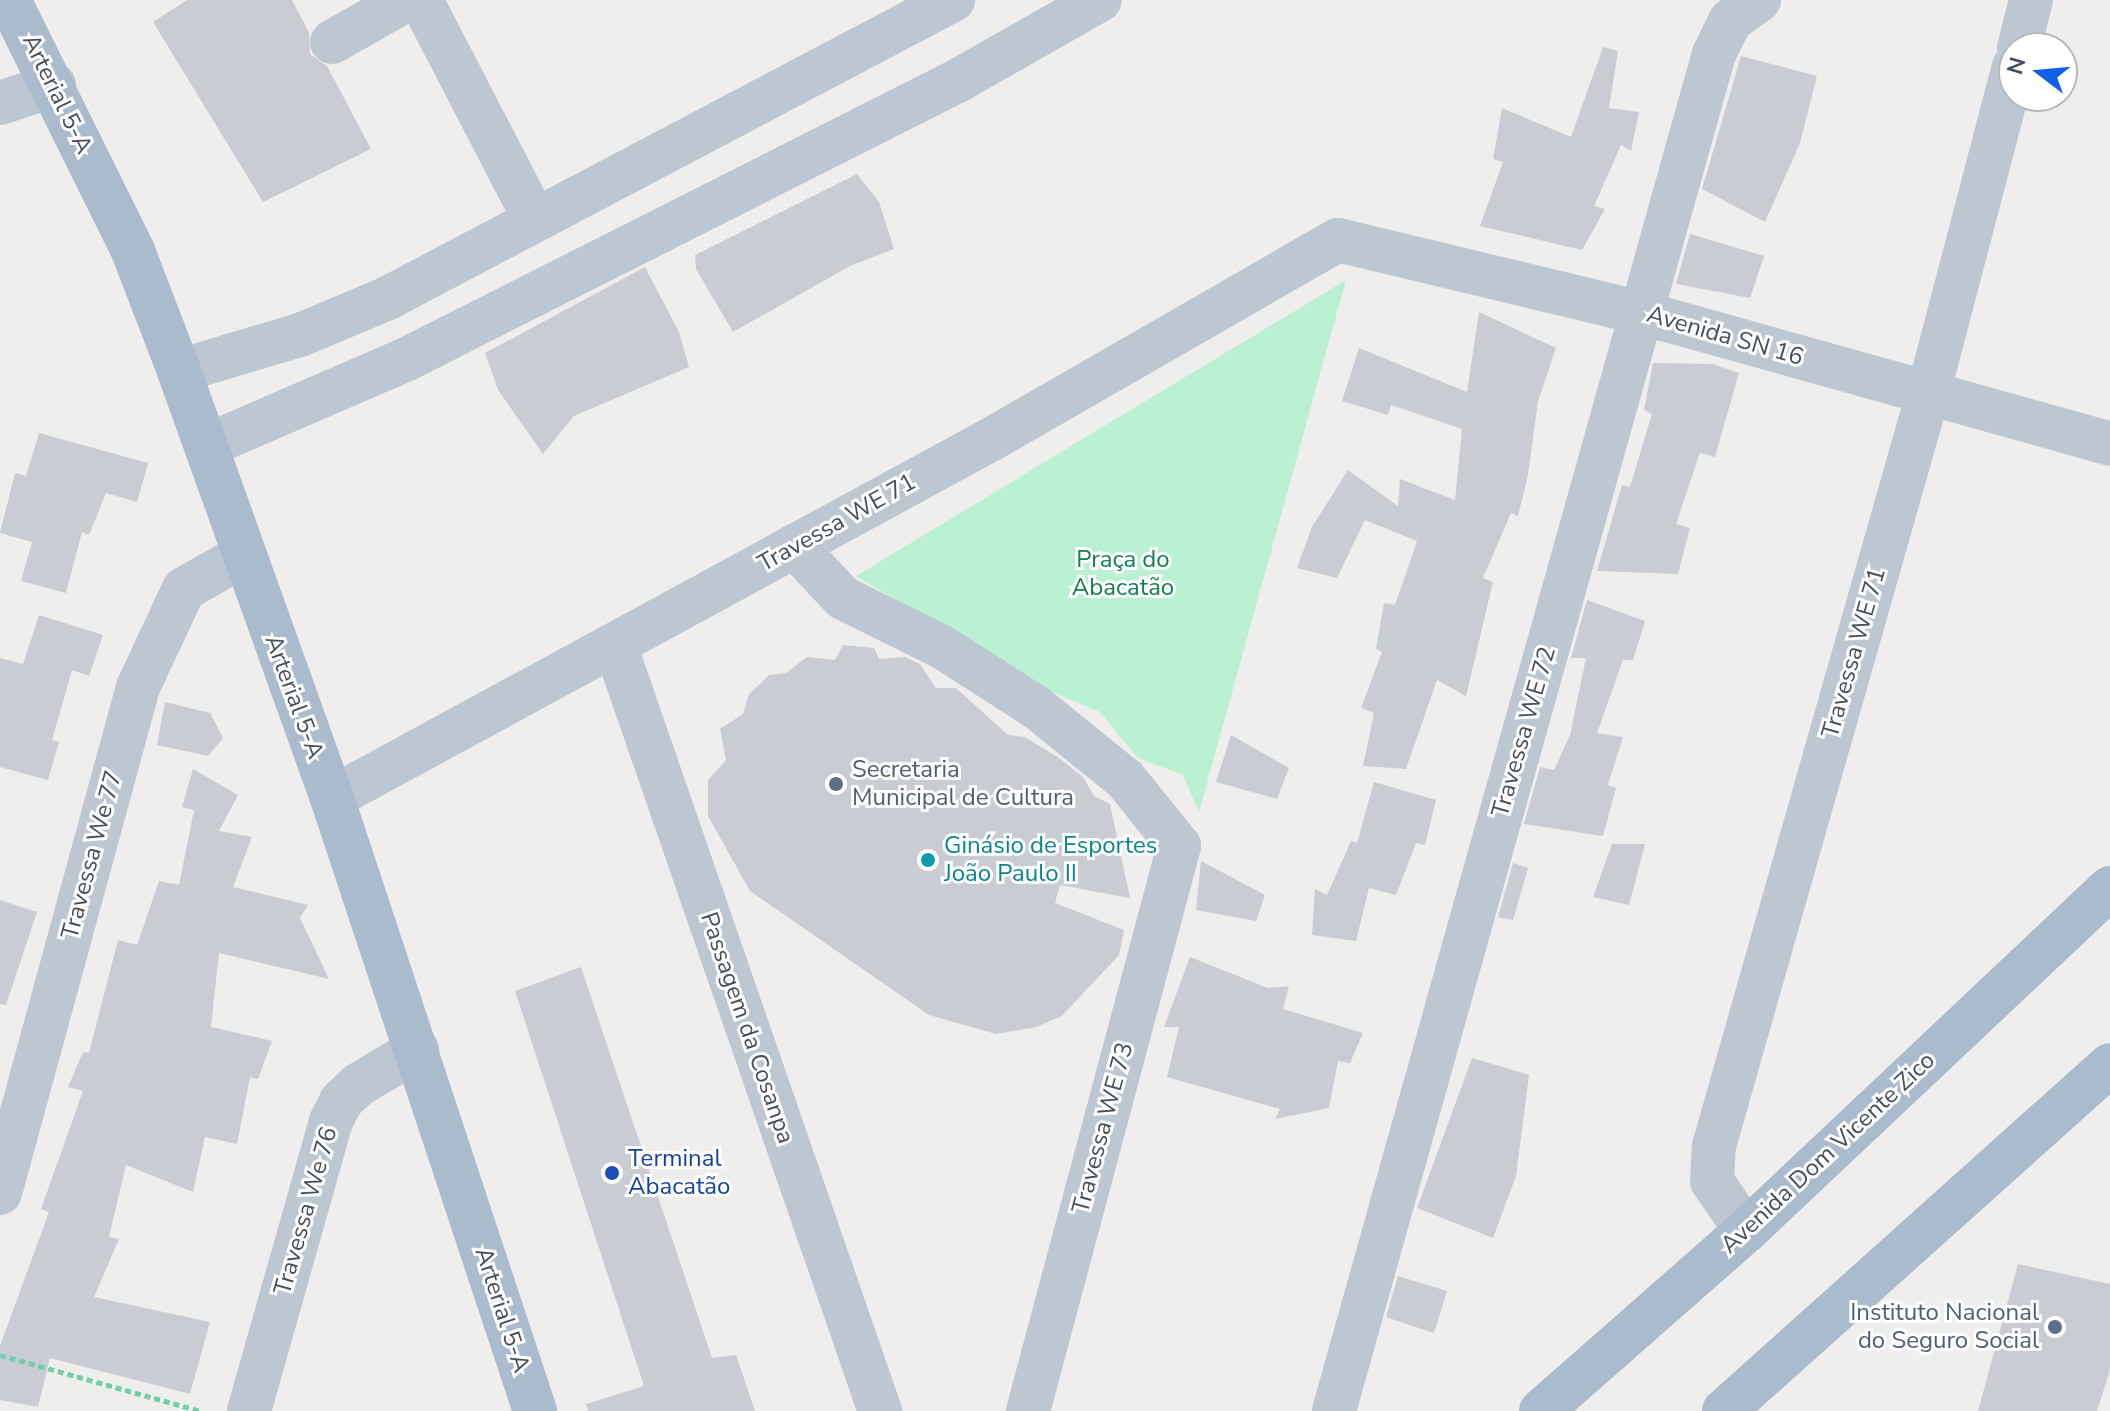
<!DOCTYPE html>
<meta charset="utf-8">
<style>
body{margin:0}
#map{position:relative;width:2110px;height:1411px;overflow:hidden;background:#f0eded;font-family:"Nunito Sans",sans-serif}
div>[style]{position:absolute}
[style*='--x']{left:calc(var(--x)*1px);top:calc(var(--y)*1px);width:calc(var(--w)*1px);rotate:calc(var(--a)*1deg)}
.green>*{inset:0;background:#b9f1d2}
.building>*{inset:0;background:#caccd3}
.path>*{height:5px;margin-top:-2.5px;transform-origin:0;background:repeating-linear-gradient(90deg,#6fd0a7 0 6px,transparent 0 10px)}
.minor>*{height:44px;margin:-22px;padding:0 22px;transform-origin:22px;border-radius:22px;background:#bdc7d1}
.major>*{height:44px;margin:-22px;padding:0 22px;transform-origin:22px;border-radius:22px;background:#abbbce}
.dots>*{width:22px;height:22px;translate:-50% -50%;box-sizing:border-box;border:4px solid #fff;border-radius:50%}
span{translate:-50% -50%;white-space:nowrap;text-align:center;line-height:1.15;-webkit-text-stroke:6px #fff;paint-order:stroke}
.street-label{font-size:24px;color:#454f5c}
.park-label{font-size:24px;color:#128151}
.service-label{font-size:24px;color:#4e5e75}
.left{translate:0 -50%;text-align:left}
.right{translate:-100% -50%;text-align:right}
.culture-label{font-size:24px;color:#0d838f}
.transit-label{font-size:24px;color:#164399}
.north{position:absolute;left:1998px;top:32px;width:80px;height:80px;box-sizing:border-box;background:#fff;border:2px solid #b5b9be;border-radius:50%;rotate:286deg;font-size:22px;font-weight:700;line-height:32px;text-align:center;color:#454f5c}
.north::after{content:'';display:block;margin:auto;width:28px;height:36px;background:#105fe8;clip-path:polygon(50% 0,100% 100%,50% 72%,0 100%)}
</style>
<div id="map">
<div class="green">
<i style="clip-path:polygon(1346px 280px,1199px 812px,1183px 775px,1138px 758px,1100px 712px,1040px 687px,856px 576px)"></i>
</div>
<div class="building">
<i style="clip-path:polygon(187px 0,292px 0,309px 33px,310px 54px,327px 66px,371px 149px,263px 202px,153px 22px)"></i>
<i style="clip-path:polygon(1603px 47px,1618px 51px,1609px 108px,1639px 112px,1631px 151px,1621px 145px,1594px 206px,1605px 209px,1582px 250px,1480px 226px,1503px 162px,1493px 159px,1502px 108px,1571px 137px)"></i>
<i style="clip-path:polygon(1741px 56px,1817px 76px,1800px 143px,1765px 222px,1702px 189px)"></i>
<i style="clip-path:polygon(857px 174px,879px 202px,894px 249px,850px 266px,733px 332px,696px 269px,695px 255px)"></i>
<i style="clip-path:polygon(1690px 234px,1764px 256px,1750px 298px,1676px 284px)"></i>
<i style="clip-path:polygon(645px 267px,679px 332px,689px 367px,574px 416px,543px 454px,498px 390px,485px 353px)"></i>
<i style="clip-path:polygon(1479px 312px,1556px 348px,1538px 401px,1528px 475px,1518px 516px,1511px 513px,1483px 578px,1493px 582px,1466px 696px,1437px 680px,1406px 769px,1363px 766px,1374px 713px,1361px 708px,1382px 652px,1376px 649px,1384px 603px,1395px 605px,1417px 541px,1365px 520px,1337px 578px,1297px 568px,1312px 527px,1348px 470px,1398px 506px,1400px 479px,1455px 500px,1462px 429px,1391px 405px,1388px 415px,1342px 401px,1359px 348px,1467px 392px)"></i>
<i style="clip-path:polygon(1653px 363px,1713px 364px,1739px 373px,1715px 457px,1700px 453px,1676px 524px,1690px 528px,1678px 574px,1597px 571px,1622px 485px,1630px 487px,1652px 414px,1644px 410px)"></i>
<i style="clip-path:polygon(39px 433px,148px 463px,137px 502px,106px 493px,89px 535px,82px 532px,66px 593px,21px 581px,32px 542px,0 533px,15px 473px,26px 476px)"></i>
<i style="clip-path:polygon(1587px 600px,1645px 621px,1633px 660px,1623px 660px,1597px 733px,1623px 737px,1608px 785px,1616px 788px,1603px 836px,1524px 824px,1540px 767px,1554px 770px,1570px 735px,1586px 658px,1571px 658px)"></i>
<i style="clip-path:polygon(39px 615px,103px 635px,89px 676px,72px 670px,52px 740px,59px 742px,48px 780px,0 767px,0 658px,23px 664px)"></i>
<i style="clip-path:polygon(843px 645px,874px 648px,879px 659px,905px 657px,920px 664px,936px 688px,956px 688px,1008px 735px,1025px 737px,1059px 758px,1083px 777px,1094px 796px,1110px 804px,1130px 898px,1060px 885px,1055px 903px,1124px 930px,1119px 955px,1062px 1016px,1036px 1027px,996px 1034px,929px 1015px,750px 891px,708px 816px,708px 780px,726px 760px,720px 729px,743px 714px,749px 694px,769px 675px,786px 673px,807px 657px,835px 660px)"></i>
<i style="clip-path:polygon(165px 702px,210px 713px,223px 738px,208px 756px,157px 745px)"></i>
<i style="clip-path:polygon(1231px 735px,1289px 768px,1277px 799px,1216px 782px)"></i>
<i style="clip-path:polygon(193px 769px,238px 795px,219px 831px,252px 837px,233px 887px,308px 905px,300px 918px,329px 979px,219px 953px,211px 1027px,272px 1041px,258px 1079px,250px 1077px,237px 1144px,205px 1137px,193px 1192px,126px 1165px,109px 1237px,119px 1239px,94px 1297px,210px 1322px,190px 1394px,50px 1358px,38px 1407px,0 1400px,0 1346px,49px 1212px,41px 1209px,83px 1091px,68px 1087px,83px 1052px,89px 1053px,118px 940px,137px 945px,159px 881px,179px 885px,194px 810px,182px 807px)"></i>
<i style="clip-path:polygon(1374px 782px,1436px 800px,1425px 845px,1416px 843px,1396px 895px,1369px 888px,1356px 941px,1312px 935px,1315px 889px,1327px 895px,1351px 841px,1357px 843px)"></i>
<i style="clip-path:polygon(1612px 844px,1645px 844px,1629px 905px,1593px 897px)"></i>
<i style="clip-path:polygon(1201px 861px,1265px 895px,1256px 921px,1196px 910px)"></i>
<i style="clip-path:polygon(1513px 863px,1528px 868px,1513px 920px,1498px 917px)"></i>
<i style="clip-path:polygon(0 900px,37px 912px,6px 1005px,0 1004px)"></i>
<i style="clip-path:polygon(1190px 957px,1268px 988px,1289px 986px,1283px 1009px,1363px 1033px,1350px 1063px,1338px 1061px,1329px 1108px,1275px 1119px,1280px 1109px,1167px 1077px,1179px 1027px,1164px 1027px)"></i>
<i style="clip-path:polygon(581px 967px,712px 1358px,736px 1355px,755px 1411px,588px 1411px,586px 1404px,644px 1386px,515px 991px)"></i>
<i style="clip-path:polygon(1472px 1058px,1529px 1075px,1516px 1176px,1493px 1238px,1417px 1208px)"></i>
<i style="clip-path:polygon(2018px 1264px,2110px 1284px,2110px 1370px,2097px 1411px,1978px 1411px)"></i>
<i style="clip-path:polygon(1398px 1276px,1447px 1291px,1434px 1333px,1386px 1317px)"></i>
</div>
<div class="path">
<i style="--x:0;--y:1355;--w:208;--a:15.6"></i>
</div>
<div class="minor">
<i style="--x:421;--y:0;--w:246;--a:62.6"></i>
<i style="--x:332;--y:42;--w:85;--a:-29.6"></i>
<i style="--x:2019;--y:48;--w:49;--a:-76"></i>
<i style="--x:0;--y:103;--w:57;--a:-18.4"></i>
<i style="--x:179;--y:371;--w:126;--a:-16.6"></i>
<i style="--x:300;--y:335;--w:95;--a:-22.8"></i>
<i style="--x:388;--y:298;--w:639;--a:-27.81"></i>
<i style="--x:206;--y:446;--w:221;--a:-23.4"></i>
<i style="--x:409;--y:358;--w:616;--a:-26.81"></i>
<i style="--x:959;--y:80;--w:162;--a:-29.6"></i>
<i style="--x:794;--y:546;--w:71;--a:46.7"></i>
<i style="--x:843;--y:598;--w:110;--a:26.3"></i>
<i style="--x:942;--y:647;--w:112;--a:32.6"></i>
<i style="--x:1036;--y:707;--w:114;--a:39"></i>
<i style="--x:1125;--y:779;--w:86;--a:51.1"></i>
<i style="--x:1179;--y:846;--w:585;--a:104.96"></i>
<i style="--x:615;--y:645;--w:811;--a:70.92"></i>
<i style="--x:332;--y:798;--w:749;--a:-28.55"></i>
<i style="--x:990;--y:440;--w:401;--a:-29.9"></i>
<i style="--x:1338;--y:240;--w:313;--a:13.5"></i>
<i style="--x:1642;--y:313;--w:486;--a:15.6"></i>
<i style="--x:0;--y:1193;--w:524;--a:-74.74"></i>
<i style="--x:138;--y:687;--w:108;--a:-64.9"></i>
<i style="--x:184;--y:589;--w:67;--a:-29.6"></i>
<i style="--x:1746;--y:1231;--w:60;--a:-124.2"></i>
<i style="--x:1712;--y:1181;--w:35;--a:-87"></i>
<i style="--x:1714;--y:1146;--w:782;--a:-74.12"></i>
<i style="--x:1928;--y:394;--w:339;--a:-75.3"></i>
<i style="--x:249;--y:1411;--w:301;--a:-74.2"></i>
<i style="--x:331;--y:1121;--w:22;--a:-63"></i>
<i style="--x:341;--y:1101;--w:23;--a:-43"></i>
<i style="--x:358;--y:1085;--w:69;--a:-30.7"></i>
<i style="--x:1334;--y:1411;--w:1409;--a:-74.36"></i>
<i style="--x:1714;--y:54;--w:37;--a:-64"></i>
<i style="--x:1730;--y:21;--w:36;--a:-36"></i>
</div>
<div class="major">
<i style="--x:9;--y:0;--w:280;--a:63.7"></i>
<i style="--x:133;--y:251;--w:129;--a:69"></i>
<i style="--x:179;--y:371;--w:454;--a:70.3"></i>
<i style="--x:332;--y:798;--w:646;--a:71.68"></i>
<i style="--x:1541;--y:1411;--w:273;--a:-41.3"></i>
<i style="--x:1746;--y:1231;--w:500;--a:-43.3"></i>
<i style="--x:1724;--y:1411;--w:518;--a:-41.87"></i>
</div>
<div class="dots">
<i style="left:836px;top:784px;background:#5c6f8a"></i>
<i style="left:928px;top:860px;background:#0f9aa8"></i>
<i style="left:612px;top:1173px;background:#1a4fb4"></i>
<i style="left:2055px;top:1327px;background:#5c6f8a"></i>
</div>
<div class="street-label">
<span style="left:57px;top:94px;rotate:64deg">Arterial 5-A</span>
<span style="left:1725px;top:336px;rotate:16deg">Avenida SN 16</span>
<span style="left:837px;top:523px;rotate:-29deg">Travessa WE 71</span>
<span style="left:1854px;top:653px;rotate:-74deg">Travessa WE 71</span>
<span style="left:294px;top:697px;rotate:70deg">Arterial 5-A</span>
<span style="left:1524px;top:732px;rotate:-74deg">Travessa WE 72</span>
<span style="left:92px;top:855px;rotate:-75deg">Travessa We 77</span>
<span style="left:747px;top:1028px;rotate:71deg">Passagem da Cosanpa</span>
<span style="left:1103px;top:1128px;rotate:-75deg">Travessa WE 73</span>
<span style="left:1828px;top:1153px;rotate:-43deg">Avenida Dom Vicente Zico</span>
<span style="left:306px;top:1211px;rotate:-74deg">Travessa We 76</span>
<span style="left:502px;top:1310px;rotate:72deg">Arterial 5-A</span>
</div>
<div class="park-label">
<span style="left:1123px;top:574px">Praça do<br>Abacatão</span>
</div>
<div class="service-label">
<span class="left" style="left:852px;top:784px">Secretaria<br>Municipal de Cultura</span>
<span class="right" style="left:2039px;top:1327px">Instituto Nacional<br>do Seguro Social</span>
</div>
<div class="culture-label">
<span class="left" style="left:944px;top:860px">Ginásio de Esportes<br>João Paulo II</span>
</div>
<div class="transit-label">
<span class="left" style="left:628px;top:1173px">Terminal<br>Abacatão</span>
</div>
<div class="north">N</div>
</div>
